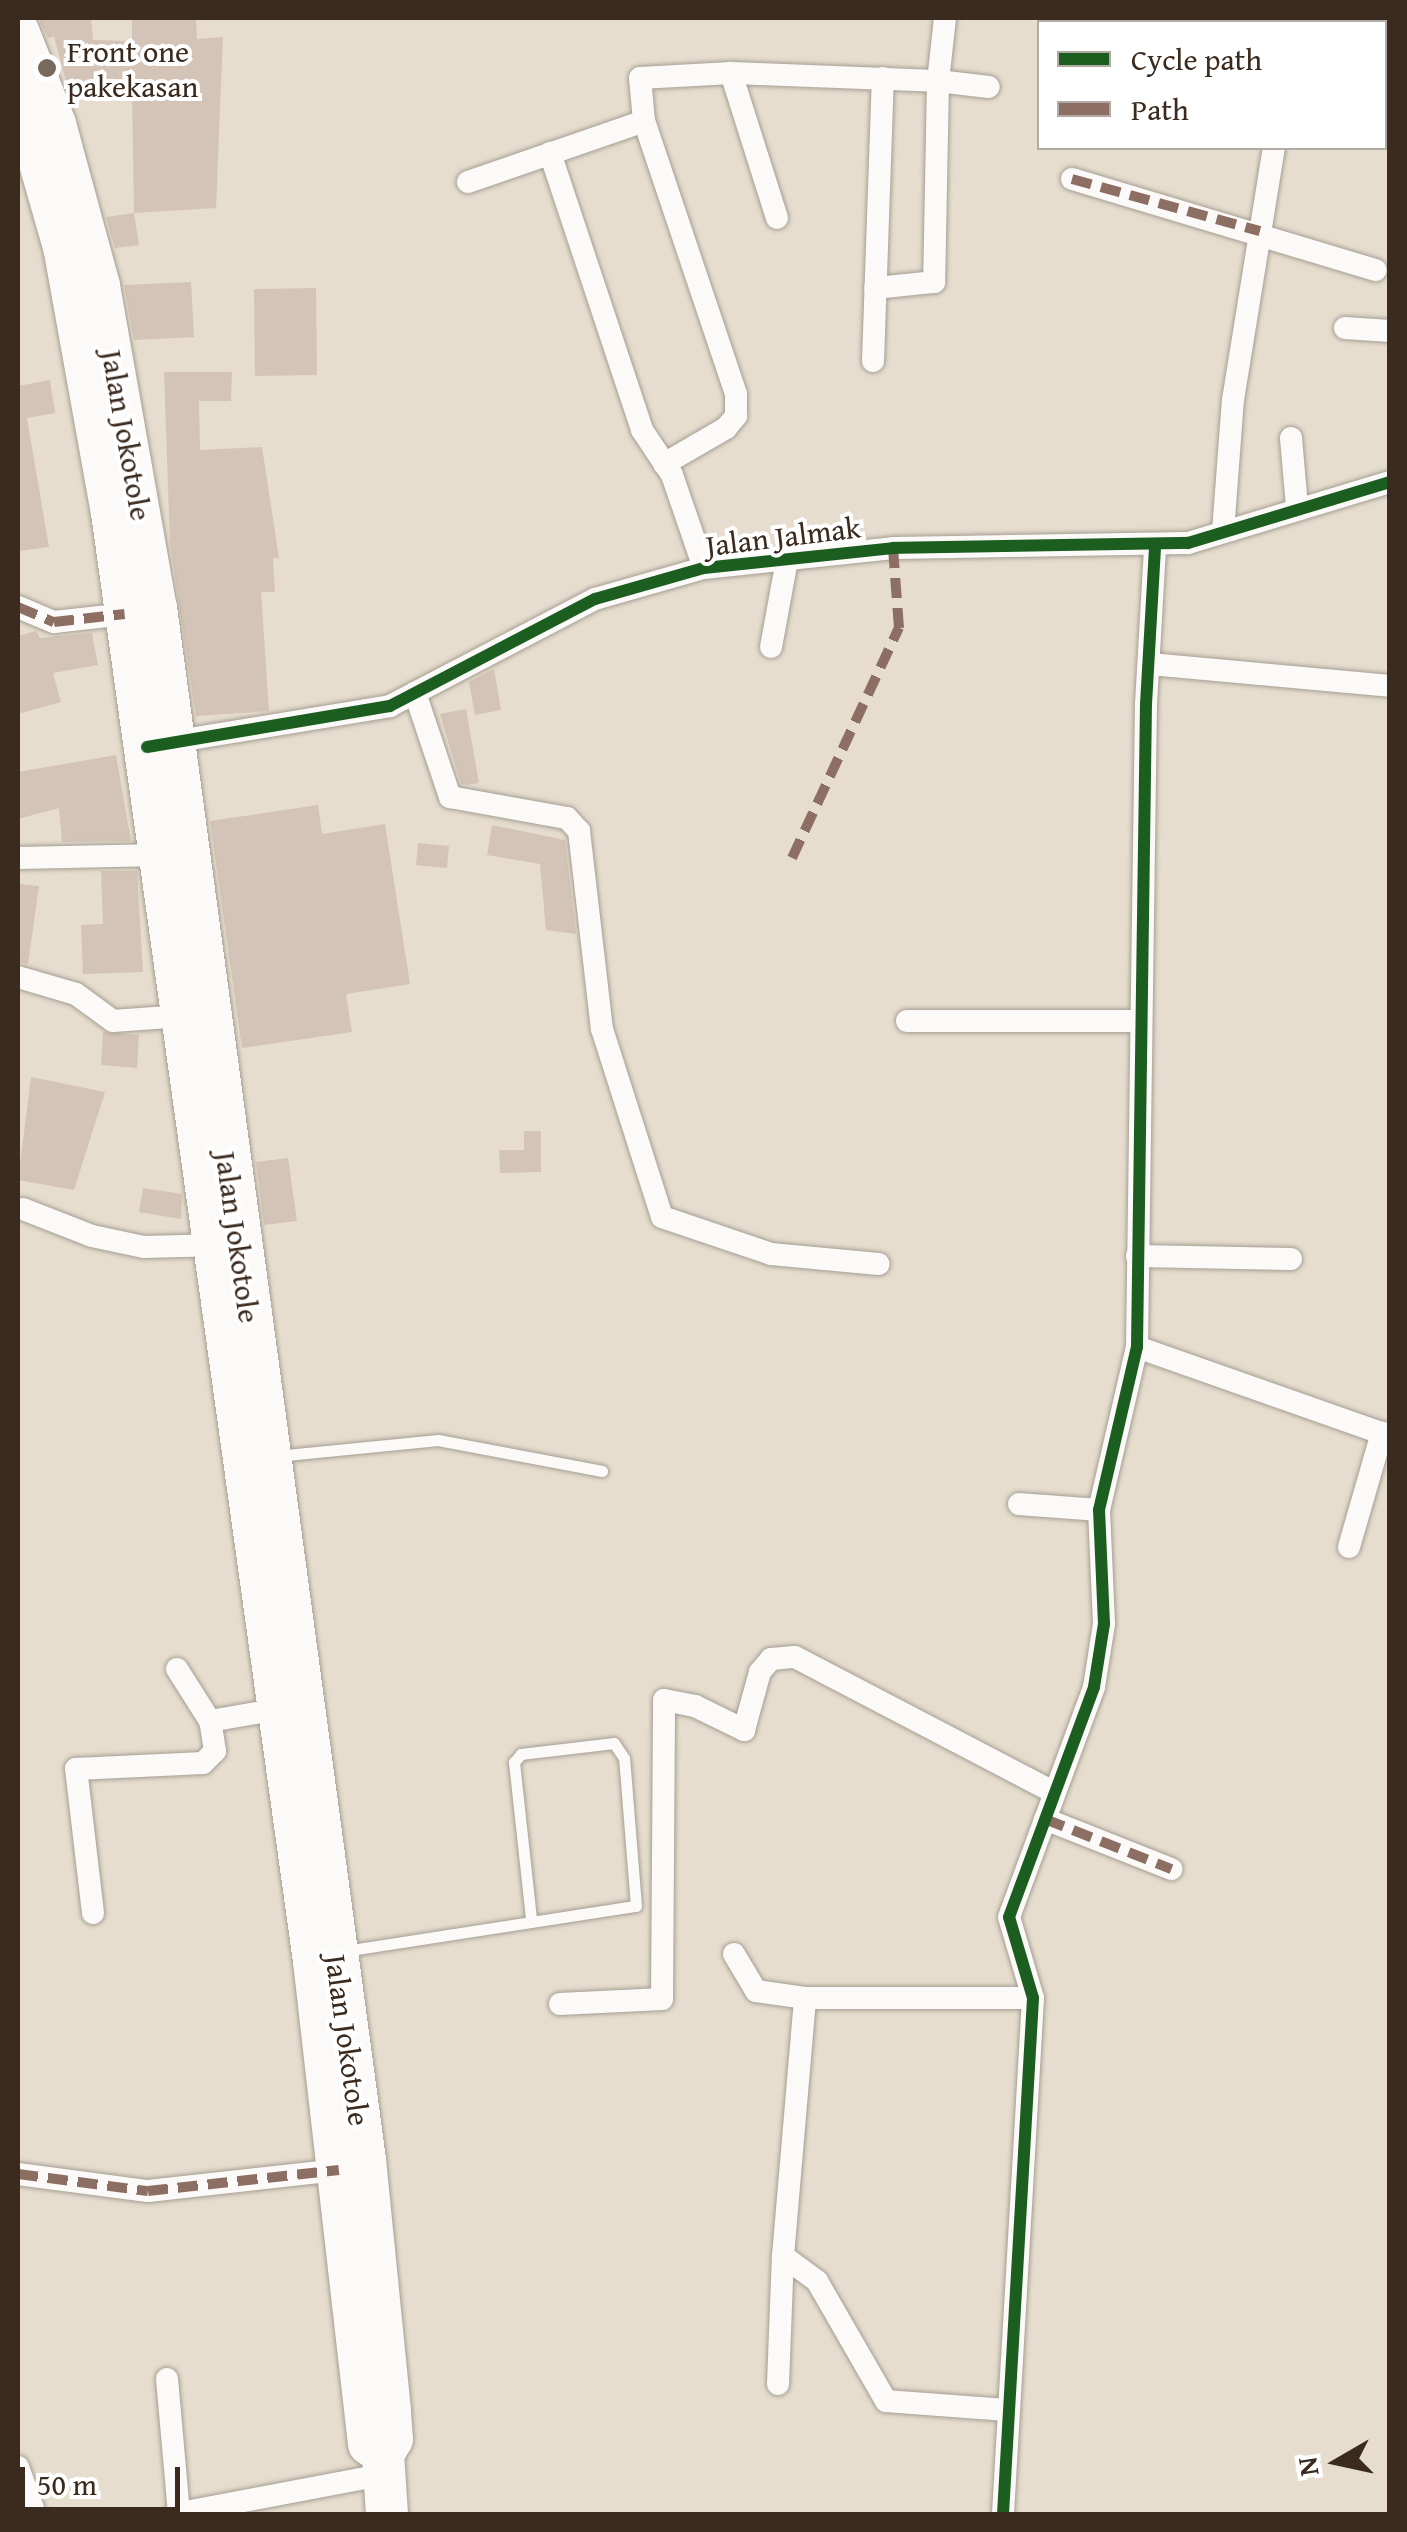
<!DOCTYPE html>
<style>
body{margin:0}
#map{position:relative;width:1407px;height:2532px;overflow:hidden;background:#e6ddce;font-family:"Gentium Book Plus",serif}
div>[style]{position:absolute}
[style*='--x']{left:calc(var(--x)*1px);top:calc(var(--y)*1px);width:calc(var(--w)*1px);rotate:calc(var(--a)*1deg)}
.building>*{inset:0;background:#d4c4b7}
.roads{filter:drop-shadow(0 0 2px #a59e93) drop-shadow(0 0 2px #a59e93)}
.lane>*{height:11px;margin:-5.5px;padding:0 5.5px;transform-origin:5.5px;border-radius:5.5px;background:#fbfaf8}
.street>*{height:22px;margin:-11px;padding:0 11px;transform-origin:11px;border-radius:11px;background:#fbfaf8}
.highway>*{height:42px;margin:-21px;padding:0 21px;transform-origin:21px;border-radius:21px;background:#fbfaf8}
.quiet>*{height:10px;margin-top:-5px;transform-origin:0;background:repeating-linear-gradient(90deg,#8d6e63 0 20px,transparent 0 30px)}
.cycleway>*{height:12px;margin:-6px;padding:0 6px;transform-origin:6px;border-radius:6px;background:#1b5e20}
.dots>*{width:28px;height:28px;translate:-50% -50%;box-sizing:border-box;border:5px solid #fff;border-radius:50%}
span{translate:-50% -50%;white-space:nowrap;text-align:center;line-height:1.15;-webkit-text-stroke:8px #fff;paint-order:stroke}
.poi-label{font-size:30px;color:#3b2a1e}
.left{translate:0 -50%;text-align:left}
.street-label{font-size:30px;color:#3b2a1e}
.frame{position:absolute;inset:0;border:20px solid #3b2a1e;pointer-events:none}
.legend{position:absolute;left:1037px;top:20px;width:350px;height:130px;box-sizing:border-box;background:#fff;border:2px solid #b1aaa5;margin:0;padding:12px 18px;list-style:none;font-size:30px;color:#3b2a1e}
.legend li{display:flex;align-items:center;gap:20px;height:50px}
.legend b{width:50px;border:2px solid #b1aaa5}
.north{position:absolute;left:1287px;top:2412px;width:100px;height:100px;-webkit-text-stroke:8px #fff;paint-order:stroke;rotate:261deg;font-size:28px;font-weight:700;line-height:40px;text-align:center;color:#3b2a1e}
.north::after{content:'';display:block;margin:auto;width:35px;height:45px;background:#3b2a1e;clip-path:polygon(50% 0,100% 100%,50% 72%,0 100%)}
.scale{position:absolute;left:20px;top:2467px;width:160px;height:45px;box-sizing:border-box;border:5px solid #3b2a1e;border-top:0;padding-left:12px;font-size:30px;line-height:35px;white-space:nowrap;color:#3b2a1e;-webkit-text-stroke:8px #fff;paint-order:stroke}
</style>
<div id="map">
<div class="building">
<i style="clip-path:polygon(38px 18px,91px 18px,93px 40px,132px 41px,132px 18px,196px 18px,197px 39px,223px 37px,216px 208px,134px 213px,132px 96px,70px 95px,54px 37px,48px 38px)"></i>
<i style="clip-path:polygon(134px 213px,139px 245px,115px 248px,106px 217px)"></i>
<i style="clip-path:polygon(191px 282px,194px 337px,134px 340px,124px 285px)"></i>
<i style="clip-path:polygon(316px 288px,317px 375px,255px 376px,254px 289px)"></i>
<i style="clip-path:polygon(164px 372px,232px 372px,231px 401px,199px 401px,200px 450px,262px 447px,279px 558px,273px 558px,275px 592px,261px 592px,269px 711px,196px 716px,170px 543px)"></i>
<i style="clip-path:polygon(50px 380px,55px 413px,27px 418px,49px 547px,18px 551px,18px 386px)"></i>
<i style="clip-path:polygon(36px 631px,40px 638px,92px 633px,98px 665px,53px 673px,61px 702px,18px 714px,18px 636px)"></i>
<i style="clip-path:polygon(494px 669px,501px 710px,475px 715px,469px 682px)"></i>
<i style="clip-path:polygon(466px 709px,479px 783px,468px 785px,461px 784px,440px 714px)"></i>
<i style="clip-path:polygon(116px 755px,131px 841px,62px 842px,59px 808px,18px 819px,18px 772px)"></i>
<i style="clip-path:polygon(318px 805px,322px 834px,385px 824px,410px 984px,346px 994px,352px 1032px,242px 1048px,210px 821px)"></i>
<i style="clip-path:polygon(492px 825px,565px 840px,576px 934px,546px 930px,540px 864px,487px 855px)"></i>
<i style="clip-path:polygon(418px 843px,449px 846px,447px 868px,416px 865px)"></i>
<i style="clip-path:polygon(101px 871px,137px 871px,143px 972px,83px 974px,81px 925px,103px 924px)"></i>
<i style="clip-path:polygon(18px 884px,39px 886px,28px 964px,18px 962px)"></i>
<i style="clip-path:polygon(103px 1032px,139px 1035px,137px 1068px,101px 1065px)"></i>
<i style="clip-path:polygon(31px 1077px,105px 1092px,74px 1190px,18px 1180px)"></i>
<i style="clip-path:polygon(524px 1131px,541px 1131px,541px 1172px,500px 1173px,499px 1150px,524px 1150px)"></i>
<i style="clip-path:polygon(288px 1158px,297px 1221px,264px 1225px,256px 1162px)"></i>
<i style="clip-path:polygon(143px 1188px,182px 1194px,181px 1219px,139px 1212px)"></i>
</div>
<div class="roads">
<div class="lane">
<i style="--x:276;--y:1456;--w:163;--a:-5.6"></i>
<i style="--x:438;--y:1440;--w:167;--a:10.7"></i>
<i style="--x:344;--y:1951;--w:295;--a:-8.8"></i>
<i style="--x:636;--y:1906;--w:148;--a:-94.6"></i>
<i style="--x:624;--y:1758;--w:18;--a:-124"></i>
<i style="--x:614;--y:1743;--w:94;--a:173.3"></i>
<i style="--x:521;--y:1754;--w:11;--a:131"></i>
<i style="--x:514;--y:1762;--w:157;--a:83.8"></i>
</div>
<div class="street">
<i style="--x:945;--y:18;--w:63;--a:96.3"></i>
<i style="--x:938;--y:81;--w:51;--a:6.7"></i>
<i style="--x:1290;--y:22;--w:4;--a:-76"></i>
<i style="--x:731;--y:73;--w:152;--a:72.4"></i>
<i style="--x:1384;--y:83;--w:6;--a:9"></i>
<i style="--x:550;--y:153;--w:292;--a:71.6"></i>
<i style="--x:642;--y:430;--w:54;--a:56.3"></i>
<i style="--x:672;--y:475;--w:98;--a:71"></i>
<i style="--x:1072;--y:179;--w:317;--a:16.7"></i>
<i style="--x:468;--y:182;--w:186;--a:-19.1"></i>
<i style="--x:1345;--y:328;--w:45;--a:3.8"></i>
<i style="--x:873;--y:361;--w:283;--a:-88"></i>
<i style="--x:1291;--y:438;--w:69;--a:85"></i>
<i style="--x:664;--y:464;--w:72;--a:-30.1"></i>
<i style="--x:726;--y:428;--w:16;--a:-50"></i>
<i style="--x:736;--y:416;--w:22;--a:-90"></i>
<i style="--x:736;--y:394;--w:288;--a:-108.6"></i>
<i style="--x:644;--y:121;--w:43;--a:-95.3"></i>
<i style="--x:640;--y:78;--w:91;--a:-3.1"></i>
<i style="--x:731;--y:73;--w:207;--a:2.2"></i>
<i style="--x:938;--y:81;--w:201;--a:91.1"></i>
<i style="--x:934;--y:282;--w:59;--a:174.2"></i>
<i style="--x:1223;--y:532;--w:132;--a:-85.7"></i>
<i style="--x:1233;--y:400;--w:255;--a:-80.8"></i>
<i style="--x:18;--y:607;--w:39;--a:23"></i>
<i style="--x:54;--y:622;--w:71;--a:-6.4"></i>
<i style="--x:771;--y:647;--w:88;--a:-79.6"></i>
<i style="--x:1150;--y:664;--w:241;--a:5.2"></i>
<i style="--x:415;--y:693;--w:110;--a:71.4"></i>
<i style="--x:450;--y:797;--w:119;--a:10.2"></i>
<i style="--x:567;--y:818;--w:18;--a:47"></i>
<i style="--x:579;--y:831;--w:199;--a:83.4"></i>
<i style="--x:602;--y:1029;--w:197;--a:72.3"></i>
<i style="--x:662;--y:1217;--w:115;--a:18.7"></i>
<i style="--x:771;--y:1254;--w:108;--a:5.3"></i>
<i style="--x:165;--y:743;--w:228;--a:-9.3"></i>
<i style="--x:390;--y:706;--w:231;--a:-27.6"></i>
<i style="--x:595;--y:599;--w:113;--a:-15.9"></i>
<i style="--x:704;--y:568;--w:190;--a:-6"></i>
<i style="--x:893;--y:548;--w:295;--a:-1"></i>
<i style="--x:1188;--y:543;--w:211;--a:-16.8"></i>
<i style="--x:18;--y:858;--w:143;--a:-1.2"></i>
<i style="--x:18;--y:977;--w:60;--a:16.3"></i>
<i style="--x:76;--y:994;--w:46;--a:36.1"></i>
<i style="--x:113;--y:1021;--w:69;--a:-4.1"></i>
<i style="--x:907;--y:1021;--w:233;--a:0"></i>
<i style="--x:23;--y:1209;--w:74;--a:21.4"></i>
<i style="--x:92;--y:1236;--w:53;--a:11.9"></i>
<i style="--x:144;--y:1247;--w:77;--a:-1.5"></i>
<i style="--x:1137;--y:1256;--w:154;--a:1.1"></i>
<i style="--x:1137;--y:1347;--w:268;--a:19.4"></i>
<i style="--x:1019;--y:1504;--w:80;--a:4.3"></i>
<i style="--x:1349;--y:1547;--w:119;--a:-73.9"></i>
<i style="--x:177;--y:1669;--w:62;--a:57.6"></i>
<i style="--x:1045;--y:1819;--w:136;--a:21.6"></i>
<i style="--x:93;--y:1913;--w:145;--a:-96.7"></i>
<i style="--x:76;--y:1769;--w:127;--a:-2.7"></i>
<i style="--x:203;--y:1763;--w:17;--a:-45"></i>
<i style="--x:215;--y:1751;--w:30;--a:-99"></i>
<i style="--x:210;--y:1721;--w:70;--a:-9.9"></i>
<i style="--x:734;--y:1954;--w:43;--a:59.3"></i>
<i style="--x:756;--y:1991;--w:49;--a:8.1"></i>
<i style="--x:560;--y:2004;--w:102;--a:-2.8"></i>
<i style="--x:662;--y:1999;--w:299;--a:-89.6"></i>
<i style="--x:664;--y:1700;--w:32;--a:11"></i>
<i style="--x:695;--y:1706;--w:55;--a:26.1"></i>
<i style="--x:744;--y:1730;--w:60;--a:-74.6"></i>
<i style="--x:760;--y:1672;--w:17;--a:-50"></i>
<i style="--x:771;--y:1659;--w:24;--a:-5"></i>
<i style="--x:795;--y:1657;--w:293;--a:27.6"></i>
<i style="--x:18;--y:2174;--w:131;--a:7.5"></i>
<i style="--x:148;--y:2191;--w:192;--a:-6.3"></i>
<i style="--x:167;--y:2379;--w:136;--a:84.9"></i>
<i style="--x:778;--y:2384;--w:128;--a:-87.8"></i>
<i style="--x:1006;--y:2410;--w:120;--a:-175.7"></i>
<i style="--x:886;--y:2401;--w:138;--a:-119.9"></i>
<i style="--x:817;--y:2281;--w:42;--a:-143.7"></i>
<i style="--x:783;--y:2256;--w:259;--a:-85.1"></i>
<i style="--x:805;--y:1998;--w:228;--a:0"></i>
<i style="--x:18;--y:2467;--w:50;--a:70.1"></i>
<i style="--x:175;--y:2514;--w:215;--a:-10.7"></i>
<i style="--x:1003;--y:2514;--w:517;--a:-86.67"></i>
<i style="--x:1033;--y:1998;--w:84;--a:-106.5"></i>
<i style="--x:1009;--y:1917;--w:245;--a:-69.7"></i>
<i style="--x:1094;--y:1687;--w:64;--a:-81"></i>
<i style="--x:1104;--y:1624;--w:114;--a:-92.5"></i>
<i style="--x:1099;--y:1510;--w:167;--a:-76.9"></i>
<i style="--x:1137;--y:1347;--w:643;--a:-89.2"></i>
<i style="--x:1146;--y:704;--w:158;--a:-86.7"></i>
</div>
<div class="highway">
<i style="--x:18;--y:31;--w:100;--a:68.3"></i>
<i style="--x:55;--y:124;--w:168;--a:74.8"></i>
<i style="--x:99;--y:286;--w:327;--a:80"></i>
<i style="--x:156;--y:608;--w:1566;--a:82.33"></i>
<i style="--x:365;--y:2160;--w:253;--a:84.3"></i>
<i style="--x:390;--y:2412;--w:27;--a:86"></i>
<i style="--x:392;--y:2439;--w:17;--a:121"></i>
<i style="--x:383;--y:2454;--w:17;--a:-144"></i>
<i style="--x:369;--y:2444;--w:486;--a:-96.5"></i>
<i style="--x:314;--y:1961;--w:1462;--a:-97.94"></i>
<i style="--x:112;--y:513;--w:270;--a:-100.2"></i>
<i style="--x:64;--y:247;--w:166;--a:-106"></i>
<i style="--x:383;--y:2454;--w:60;--a:86.2"></i>
</div>
</div>
<div class="quiet">
<i style="--x:1072;--y:179;--w:195;--a:15.5"></i>
<i style="--x:18;--y:607;--w:39;--a:23"></i>
<i style="--x:54;--y:622;--w:71;--a:-6.4"></i>
<i style="--x:792;--y:858;--w:254;--a:-65.1"></i>
<i style="--x:899;--y:628;--w:80;--a:-94.3"></i>
<i style="--x:1045;--y:1819;--w:136;--a:21.6"></i>
<i style="--x:18;--y:2174;--w:131;--a:7.5"></i>
<i style="--x:148;--y:2191;--w:192;--a:-6.3"></i>
</div>
<div class="cycleway">
<i style="--x:147;--y:747;--w:246;--a:-9.6"></i>
<i style="--x:390;--y:706;--w:231;--a:-27.6"></i>
<i style="--x:595;--y:599;--w:113;--a:-15.9"></i>
<i style="--x:704;--y:568;--w:190;--a:-6"></i>
<i style="--x:893;--y:548;--w:295;--a:-1"></i>
<i style="--x:1188;--y:543;--w:211;--a:-16.8"></i>
<i style="--x:1003;--y:2514;--w:517;--a:-86.67"></i>
<i style="--x:1033;--y:1998;--w:84;--a:-106.5"></i>
<i style="--x:1009;--y:1917;--w:245;--a:-69.7"></i>
<i style="--x:1094;--y:1687;--w:64;--a:-81"></i>
<i style="--x:1104;--y:1624;--w:114;--a:-92.5"></i>
<i style="--x:1099;--y:1510;--w:167;--a:-76.9"></i>
<i style="--x:1137;--y:1347;--w:643;--a:-89.2"></i>
<i style="--x:1146;--y:704;--w:158;--a:-86.7"></i>
</div>
<div class="dots">
<i style="left:47px;top:68px;background:#77695c"></i>
</div>
<div class="poi-label">
<span class="left" style="left:67px;top:68px">Front one<br>pakekasan</span>
</div>
<div class="street-label">
<span style="left:127px;top:435px;rotate:80deg">Jalan Jokotole</span>
<span style="left:783px;top:536px;rotate:-7deg">Jalan Jalmak</span>
<span style="left:238px;top:1237px;rotate:82deg">Jalan Jokotole</span>
<span style="left:348px;top:2040px;rotate:82deg">Jalan Jokotole</span>
</div>
<div class="frame"></div>
<ul class="legend">
<li><b style="height:12px;background:#1b5e20"></b>Cycle path</li>
<li><b style="height:12px;background:#8d6e63"></b>Path</li>
</ul>
<div class="north">N</div>
<div class="scale">50 m</div>
</div>
